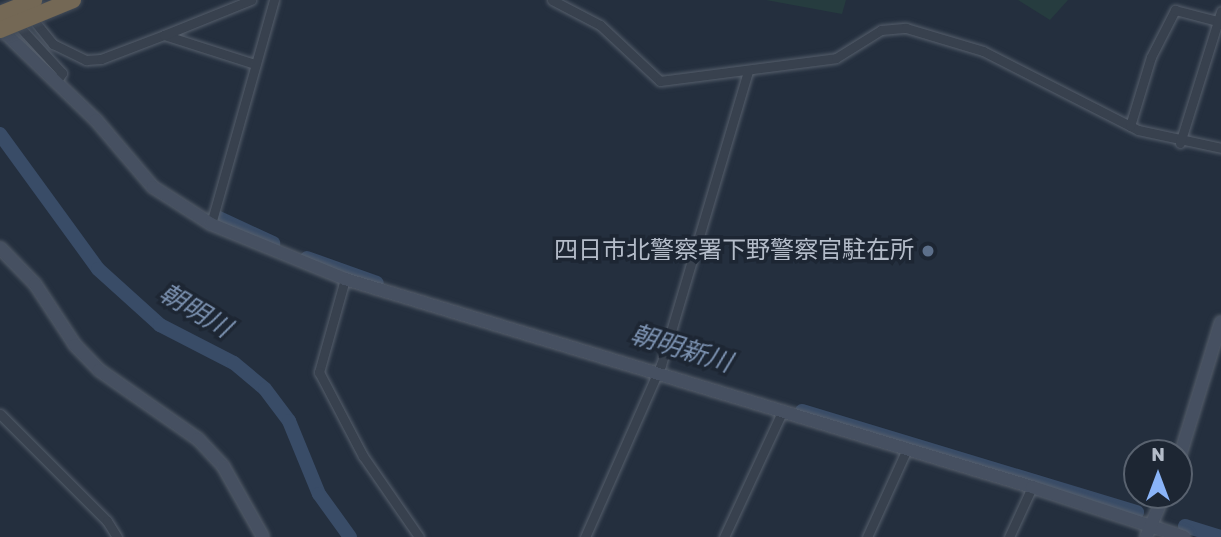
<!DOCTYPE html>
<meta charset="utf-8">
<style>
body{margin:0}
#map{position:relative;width:1221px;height:537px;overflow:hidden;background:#242f3e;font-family:Rubik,"Noto Sans JP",sans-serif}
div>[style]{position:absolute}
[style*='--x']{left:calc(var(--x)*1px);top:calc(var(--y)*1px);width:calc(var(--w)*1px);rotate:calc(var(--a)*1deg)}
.green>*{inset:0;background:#263c3f}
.river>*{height:14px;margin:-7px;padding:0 7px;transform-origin:7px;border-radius:7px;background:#394c67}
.roads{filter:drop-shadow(0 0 2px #565f6c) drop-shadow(0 0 2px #565f6c)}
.street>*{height:9px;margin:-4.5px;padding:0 4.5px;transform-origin:4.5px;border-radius:4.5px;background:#38414e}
.secondary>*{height:12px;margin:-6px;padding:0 6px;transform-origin:6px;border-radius:6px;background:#465061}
.bridges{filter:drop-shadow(0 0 2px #434c59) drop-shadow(0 0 2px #434c59)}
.highway-bridge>*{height:16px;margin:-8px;padding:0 8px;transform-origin:8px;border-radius:8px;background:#746855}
.dots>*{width:19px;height:19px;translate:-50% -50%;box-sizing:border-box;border:4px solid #1d2633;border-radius:50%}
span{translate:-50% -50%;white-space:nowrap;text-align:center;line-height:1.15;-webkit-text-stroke:7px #1d2633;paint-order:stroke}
.poi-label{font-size:24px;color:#b4bcc9}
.right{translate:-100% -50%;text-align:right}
.water-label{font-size:26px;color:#7c92b1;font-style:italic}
.north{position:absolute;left:1123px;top:439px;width:70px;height:70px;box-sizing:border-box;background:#1d2633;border:2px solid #59626f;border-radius:50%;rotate:0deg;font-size:19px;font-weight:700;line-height:28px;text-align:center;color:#b4bcc9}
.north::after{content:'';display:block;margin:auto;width:24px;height:32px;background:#8ab4f8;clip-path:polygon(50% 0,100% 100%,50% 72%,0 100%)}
</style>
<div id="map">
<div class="green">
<i style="clip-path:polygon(766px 0,846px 0,842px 14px)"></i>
<i style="clip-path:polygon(1018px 0,1068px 0,1050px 20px)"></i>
</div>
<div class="river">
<i style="--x:0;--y:134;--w:167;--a:54"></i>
<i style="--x:98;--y:269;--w:84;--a:42.1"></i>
<i style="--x:160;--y:325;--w:83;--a:27.2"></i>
<i style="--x:234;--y:363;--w:40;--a:40"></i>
<i style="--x:265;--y:389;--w:40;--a:53"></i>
<i style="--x:289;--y:421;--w:79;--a:67.7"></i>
<i style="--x:319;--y:494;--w:53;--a:54.2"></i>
<i style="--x:217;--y:217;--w:62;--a:24.9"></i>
<i style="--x:307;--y:258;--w:74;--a:19.7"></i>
<i style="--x:802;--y:411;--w:350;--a:16.8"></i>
<i style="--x:1185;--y:526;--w:37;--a:17"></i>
</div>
<div class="roads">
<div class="street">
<i style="--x:552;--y:0;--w:54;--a:27.5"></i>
<i style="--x:600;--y:25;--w:82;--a:43"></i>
<i style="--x:660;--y:81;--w:177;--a:-7.4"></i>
<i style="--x:836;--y:58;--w:53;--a:-31.9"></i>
<i style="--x:881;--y:30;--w:25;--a:-5"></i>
<i style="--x:906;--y:28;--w:80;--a:16.6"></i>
<i style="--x:983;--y:51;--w:174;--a:27"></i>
<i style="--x:1138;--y:130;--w:85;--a:12.2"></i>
<i style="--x:31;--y:17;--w:35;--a:51"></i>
<i style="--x:53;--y:44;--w:37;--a:26"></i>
<i style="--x:86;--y:60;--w:15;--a:-4"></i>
<i style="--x:101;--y:59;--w:67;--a:-20.9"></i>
<i style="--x:164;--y:35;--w:96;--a:17.7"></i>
<i style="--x:16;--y:23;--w:68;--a:47.4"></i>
<i style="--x:62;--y:73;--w:11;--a:124"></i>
<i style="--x:164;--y:35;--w:94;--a:-21.9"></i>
<i style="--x:1130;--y:126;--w:72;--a:-73.1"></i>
<i style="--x:1151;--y:57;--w:53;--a:-62.9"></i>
<i style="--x:1175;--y:10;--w:48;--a:14.6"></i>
<i style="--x:1180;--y:143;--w:138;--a:-72.7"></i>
<i style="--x:211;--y:224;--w:233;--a:-74.3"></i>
<i style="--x:345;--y:279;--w:97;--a:105.6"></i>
<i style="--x:319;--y:372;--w:95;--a:62.4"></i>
<i style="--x:363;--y:456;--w:98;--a:55.3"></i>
<i style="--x:0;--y:414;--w:151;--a:45"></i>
<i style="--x:107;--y:521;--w:19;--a:58"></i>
<i style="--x:585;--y:537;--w:188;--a:-66.2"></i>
<i style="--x:661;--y:365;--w:307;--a:-73.5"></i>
<i style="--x:724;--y:537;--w:138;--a:-65.1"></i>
<i style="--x:867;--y:537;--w:97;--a:-65.6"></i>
<i style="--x:1009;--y:537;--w:55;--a:-65.3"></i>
</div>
<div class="secondary">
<i style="--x:0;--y:28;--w:133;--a:43.8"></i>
<i style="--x:96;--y:120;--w:88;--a:49.6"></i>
<i style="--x:153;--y:187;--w:69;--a:32.5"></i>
<i style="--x:211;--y:224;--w:145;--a:22.3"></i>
<i style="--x:345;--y:279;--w:718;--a:16.84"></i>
<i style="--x:1032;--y:487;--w:160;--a:18.2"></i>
<i style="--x:0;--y:248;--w:50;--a:45.8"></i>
<i style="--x:35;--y:284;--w:73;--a:56.7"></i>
<i style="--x:75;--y:345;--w:35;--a:46"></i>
<i style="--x:99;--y:370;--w:121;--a:34.9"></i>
<i style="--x:198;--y:439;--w:37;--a:47"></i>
<i style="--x:223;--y:466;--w:81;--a:60.6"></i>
<i style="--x:1179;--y:459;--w:143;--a:-73"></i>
<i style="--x:1146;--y:537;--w:46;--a:-66.8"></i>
</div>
</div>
<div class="bridges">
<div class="highway-bridge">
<i style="--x:0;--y:14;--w:37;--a:-22"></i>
<i style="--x:0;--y:30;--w:79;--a:-22.3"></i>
</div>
</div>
<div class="dots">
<i style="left:928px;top:251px;background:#5c6f8a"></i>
</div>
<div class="poi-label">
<span class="right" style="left:914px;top:251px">四日市北警察署下野警察官駐在所</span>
</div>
<div class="water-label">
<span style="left:195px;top:311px;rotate:31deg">朝明川</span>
<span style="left:681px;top:349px;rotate:17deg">朝明新川</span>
</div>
<div class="north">N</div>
</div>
